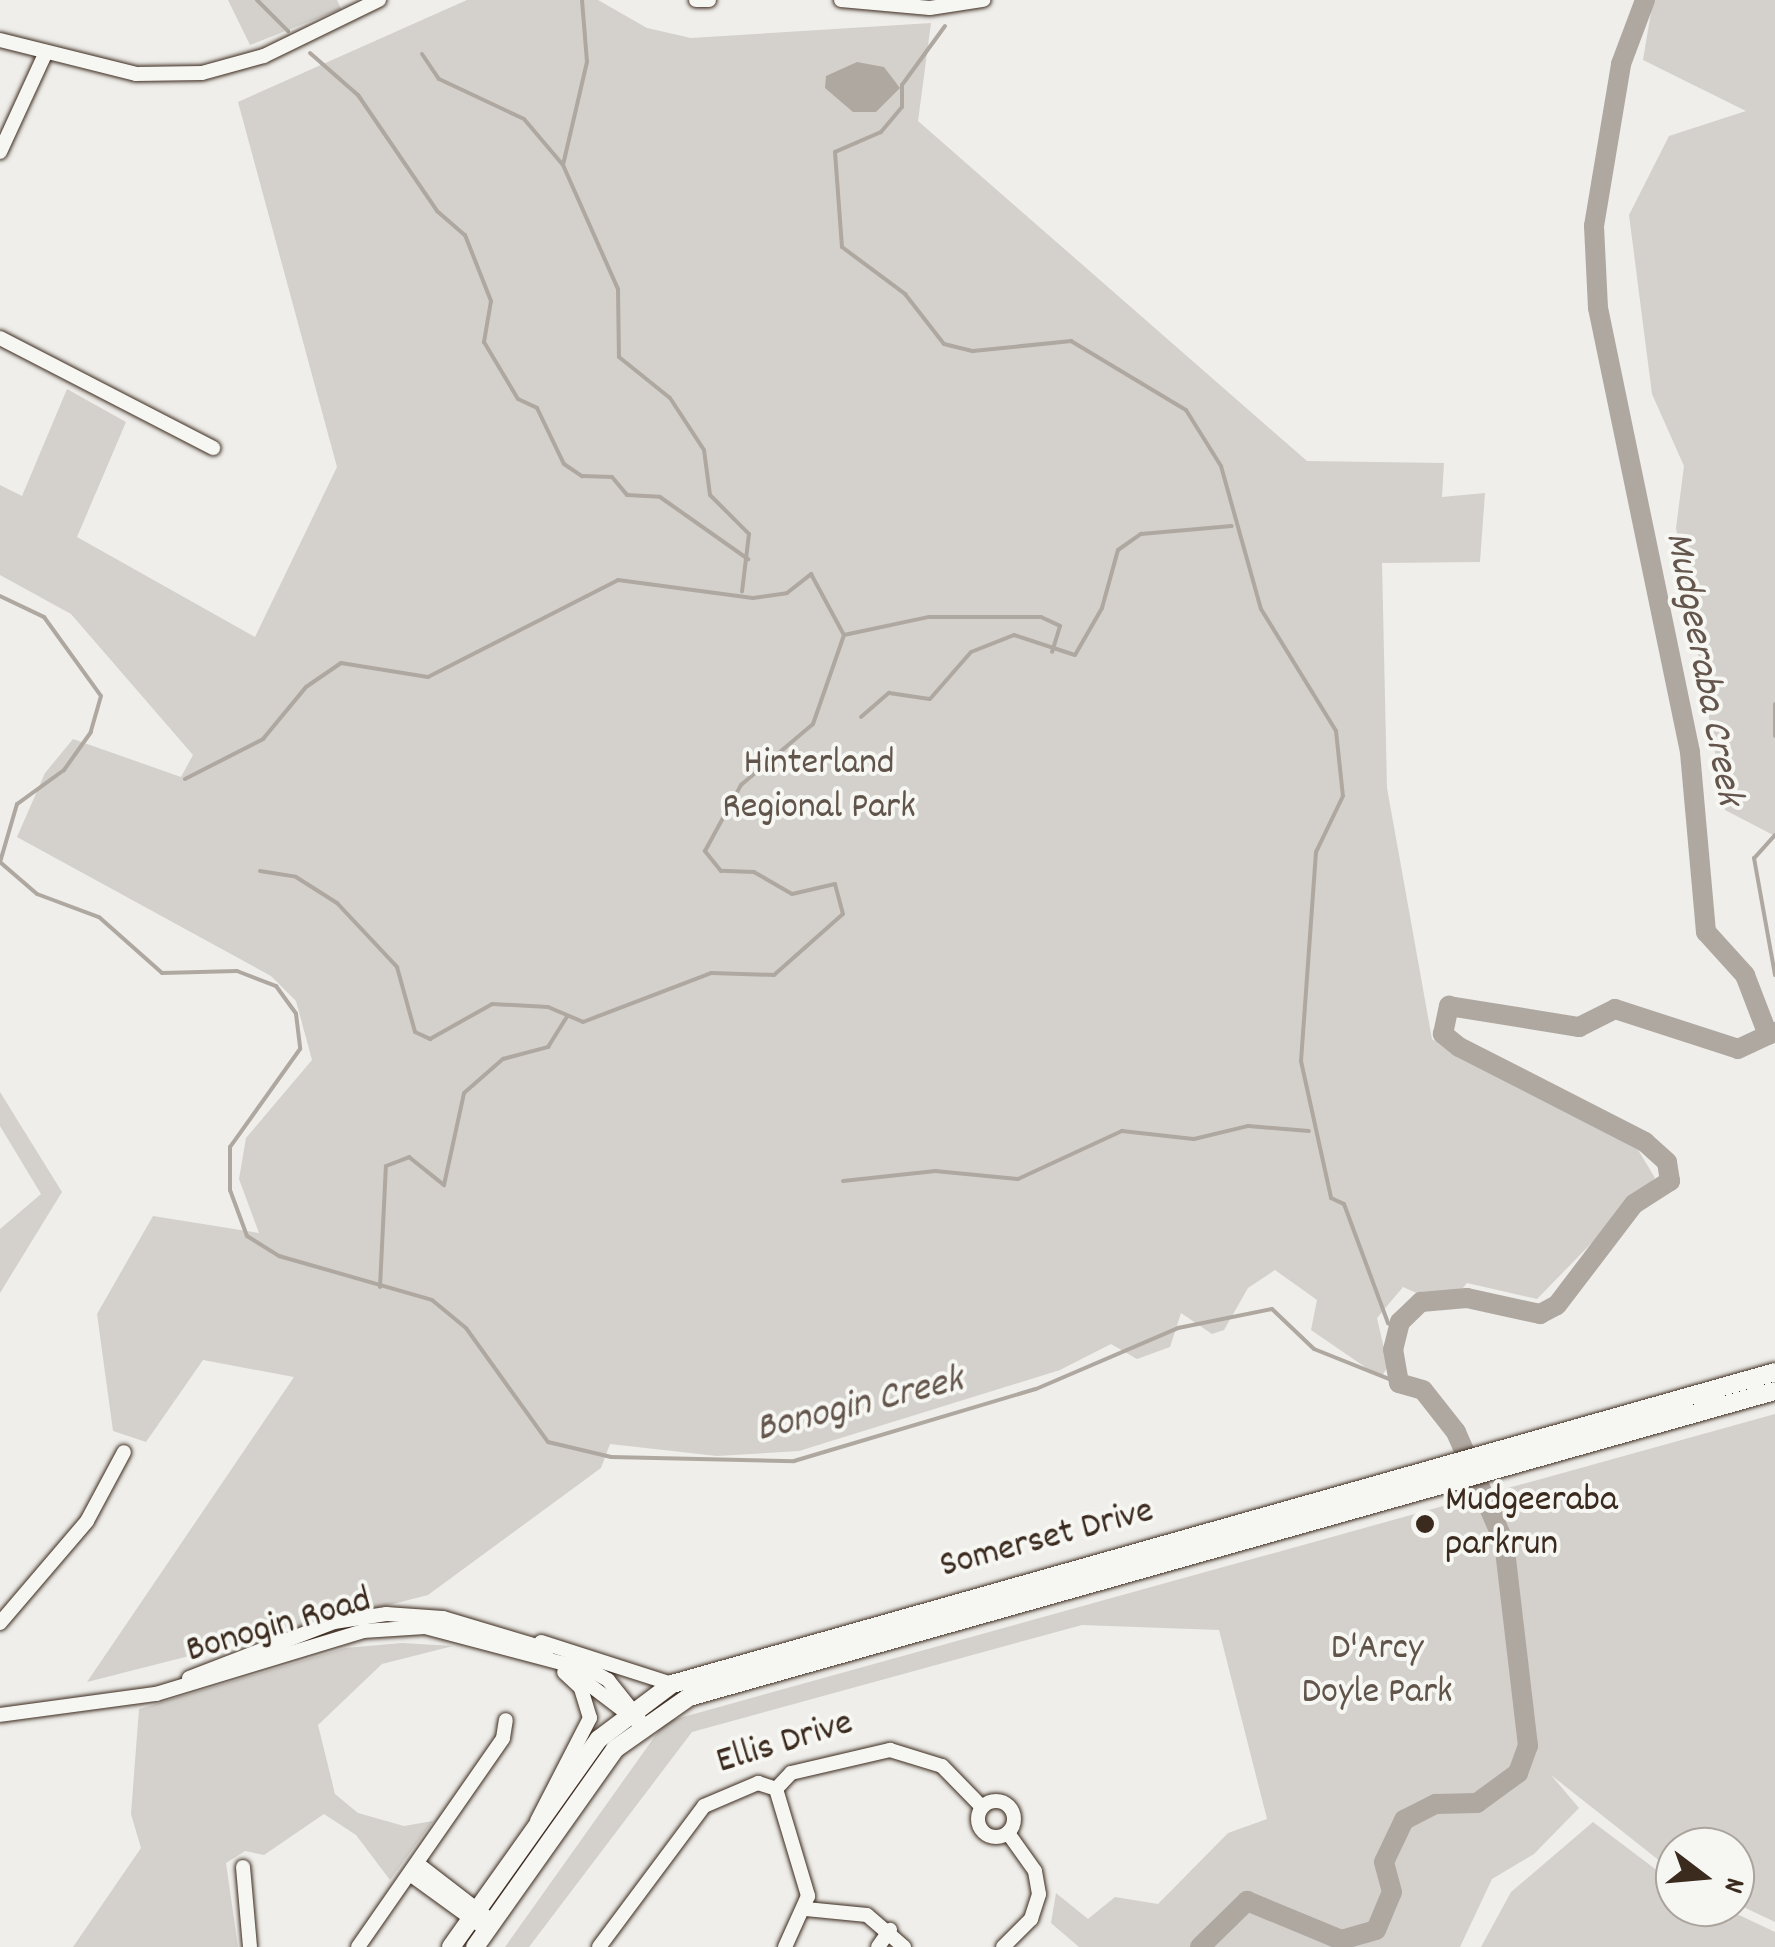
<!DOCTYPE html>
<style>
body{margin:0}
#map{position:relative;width:1775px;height:1947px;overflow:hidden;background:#efeeea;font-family:Dekko,sans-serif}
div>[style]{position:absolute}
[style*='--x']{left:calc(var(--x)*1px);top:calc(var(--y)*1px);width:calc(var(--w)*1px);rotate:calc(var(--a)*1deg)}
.green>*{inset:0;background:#d4d1cc}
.water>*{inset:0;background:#afa8a1}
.stream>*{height:4px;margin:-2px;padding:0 2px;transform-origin:2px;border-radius:2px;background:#afa8a1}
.river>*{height:20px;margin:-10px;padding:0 10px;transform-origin:10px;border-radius:10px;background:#afa8a1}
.roads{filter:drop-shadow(0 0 2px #3b2a1e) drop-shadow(0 0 2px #3b2a1e)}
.minor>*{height:14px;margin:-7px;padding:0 7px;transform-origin:7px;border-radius:7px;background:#f6f6f2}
.minor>.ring{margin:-7px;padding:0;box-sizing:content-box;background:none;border:14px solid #f6f6f2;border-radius:50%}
.major>*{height:18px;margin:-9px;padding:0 9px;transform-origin:9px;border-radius:9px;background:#f6f6f2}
.dots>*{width:28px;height:28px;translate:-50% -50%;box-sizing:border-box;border:5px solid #f6f6f2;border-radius:50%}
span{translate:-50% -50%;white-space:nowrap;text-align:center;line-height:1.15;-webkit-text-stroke:8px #f6f6f2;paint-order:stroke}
.park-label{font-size:38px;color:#61544a}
.poi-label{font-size:38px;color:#3b2a1e}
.left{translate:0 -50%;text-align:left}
.street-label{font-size:38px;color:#3b2a1e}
.water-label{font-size:40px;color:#64564c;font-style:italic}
.north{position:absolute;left:1655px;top:1827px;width:100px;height:100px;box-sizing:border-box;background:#f6f6f2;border:2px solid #aba49d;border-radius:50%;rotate:106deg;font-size:28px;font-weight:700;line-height:40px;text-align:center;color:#3b2a1e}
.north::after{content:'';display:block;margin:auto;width:35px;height:45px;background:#3b2a1e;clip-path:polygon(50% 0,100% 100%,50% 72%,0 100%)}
</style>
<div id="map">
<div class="green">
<i style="clip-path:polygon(228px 0,337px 0,341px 9px,250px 45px)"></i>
<i style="clip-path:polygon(467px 0,598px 0,647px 28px,691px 38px,931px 23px,918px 121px,1307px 461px,1444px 463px,1442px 497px,1485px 493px,1480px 562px,1382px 563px,1387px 788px,1432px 1039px,1637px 1148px,1655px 1178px,1537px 1299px,1467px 1283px,1447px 1307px,1403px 1287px,1377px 1318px,1388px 1366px,1381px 1378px,1311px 1330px,1317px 1300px,1275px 1270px,1248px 1288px,1224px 1330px,1212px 1334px,1181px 1313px,1170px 1347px,1137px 1359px,1111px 1344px,1060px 1370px,799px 1451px,717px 1456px,610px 1444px,601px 1468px,428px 1595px,87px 1682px,294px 1377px,203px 1360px,146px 1442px,113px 1431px,97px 1314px,153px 1216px,259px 1233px,239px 1179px,246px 1138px,312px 1060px,296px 1001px,271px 976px,17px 837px,45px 773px,73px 739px,181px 777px,193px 755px,71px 614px,0 575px,0 485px,22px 496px,67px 389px,126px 422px,77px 537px,255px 637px,337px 467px,238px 102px)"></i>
<i style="clip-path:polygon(1653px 0,1775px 0,1775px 836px,1725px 810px,1676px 528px,1684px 466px,1652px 394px,1629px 215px,1669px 136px,1746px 111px,1643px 60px)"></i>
<i style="clip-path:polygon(0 1092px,62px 1192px,0 1293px,0 1229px,41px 1194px,0 1126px)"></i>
<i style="clip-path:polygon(1775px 1414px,1775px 1922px,1735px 1903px,1735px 1847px,1675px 1847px,1675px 1873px,1551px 1775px,1579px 1808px,1534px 1854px,1492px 1879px,1460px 1947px,1079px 1947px,1051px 1923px,1056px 1893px,1088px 1919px,1115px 1897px,1158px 1904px,1228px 1833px,1267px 1819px,1219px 1630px,1082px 1625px,692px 1732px,529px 1947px,505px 1947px,665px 1722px)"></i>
<i style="clip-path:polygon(402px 1643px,453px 1646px,382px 1664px,318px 1725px,335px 1794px,358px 1813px,404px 1826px,433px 1821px,390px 1880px,356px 1835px,324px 1814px,264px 1855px,245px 1851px,226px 1863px,238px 1947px,73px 1947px,141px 1848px,131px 1814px,139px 1709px,345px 1648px)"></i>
<i style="clip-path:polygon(1593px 1822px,1675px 1884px,1675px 1907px,1722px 1907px,1775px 1932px,1775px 1947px,1481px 1947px,1511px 1892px)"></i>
</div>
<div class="water">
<i style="clip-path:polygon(857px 62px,884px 67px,900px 88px,876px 112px,853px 112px,825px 88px,826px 76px)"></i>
</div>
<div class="stream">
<i style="--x:257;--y:0;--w:44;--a:45"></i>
<i style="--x:310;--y:53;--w:64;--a:41.2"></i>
<i style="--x:358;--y:95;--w:140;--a:55.7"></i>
<i style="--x:437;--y:211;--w:37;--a:41"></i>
<i style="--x:465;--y:235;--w:71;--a:68.5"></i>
<i style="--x:491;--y:301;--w:42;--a:99.7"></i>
<i style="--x:484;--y:342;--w:66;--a:59.2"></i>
<i style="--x:518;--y:399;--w:21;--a:25"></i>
<i style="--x:537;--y:408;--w:62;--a:64.3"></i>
<i style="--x:564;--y:464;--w:22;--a:34"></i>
<i style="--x:582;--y:476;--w:30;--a:2"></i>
<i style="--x:612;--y:477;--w:23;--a:50"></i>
<i style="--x:627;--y:495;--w:33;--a:3"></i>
<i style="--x:660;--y:497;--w:108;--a:35.2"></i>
<i style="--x:422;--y:54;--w:30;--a:56"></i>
<i style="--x:439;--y:79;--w:94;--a:25.2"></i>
<i style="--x:524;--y:119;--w:60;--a:49.7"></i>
<i style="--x:563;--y:165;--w:136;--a:66.1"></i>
<i style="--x:618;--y:289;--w:68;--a:89.2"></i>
<i style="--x:619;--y:357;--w:65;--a:38.8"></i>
<i style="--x:670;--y:398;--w:62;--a:56.8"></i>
<i style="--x:704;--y:450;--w:45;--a:82.4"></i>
<i style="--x:710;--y:495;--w:55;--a:45"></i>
<i style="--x:749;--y:534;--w:58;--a:96.9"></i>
<i style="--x:902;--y:85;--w:22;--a:90"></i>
<i style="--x:902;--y:107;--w:33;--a:130"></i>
<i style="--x:881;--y:132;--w:50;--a:156.5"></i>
<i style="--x:835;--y:152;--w:95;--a:85.8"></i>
<i style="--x:842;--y:247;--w:79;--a:36.7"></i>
<i style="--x:905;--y:294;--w:63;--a:52"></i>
<i style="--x:944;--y:344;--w:30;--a:14"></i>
<i style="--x:973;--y:351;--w:99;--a:-5.8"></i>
<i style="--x:1071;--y:341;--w:134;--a:31"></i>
<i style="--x:1186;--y:410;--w:66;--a:58"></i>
<i style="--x:1221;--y:466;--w:148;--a:74.4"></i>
<i style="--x:1261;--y:609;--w:143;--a:58.4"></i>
<i style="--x:1336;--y:731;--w:65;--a:83.9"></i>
<i style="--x:1343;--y:796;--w:62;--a:115.7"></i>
<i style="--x:1316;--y:852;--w:210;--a:94.1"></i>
<i style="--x:1301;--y:1061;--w:140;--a:77.6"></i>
<i style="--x:1331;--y:1198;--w:14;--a:25"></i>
<i style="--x:1344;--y:1204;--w:127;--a:69.7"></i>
<i style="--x:1388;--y:1323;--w:13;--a:29"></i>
<i style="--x:902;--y:85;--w:73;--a:-53.9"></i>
<i style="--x:563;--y:165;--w:106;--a:-76.9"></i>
<i style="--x:587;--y:62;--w:62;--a:-94.6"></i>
<i style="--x:0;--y:596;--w:49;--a:25.5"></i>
<i style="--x:44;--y:617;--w:97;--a:54.2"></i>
<i style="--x:101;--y:696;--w:37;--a:106"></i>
<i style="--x:91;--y:732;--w:47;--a:125.4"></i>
<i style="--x:64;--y:770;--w:58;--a:144.1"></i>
<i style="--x:17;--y:804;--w:60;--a:106.3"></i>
<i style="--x:0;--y:862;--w:49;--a:40.9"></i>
<i style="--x:37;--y:894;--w:66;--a:20.4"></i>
<i style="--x:99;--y:917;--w:84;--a:41.6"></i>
<i style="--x:162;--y:973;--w:75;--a:-1.5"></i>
<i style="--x:237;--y:971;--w:42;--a:21"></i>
<i style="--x:276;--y:986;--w:34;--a:54"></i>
<i style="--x:296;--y:1014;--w:35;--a:83"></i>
<i style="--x:300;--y:1049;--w:120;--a:125.5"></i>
<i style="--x:230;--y:1147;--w:43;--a:90"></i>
<i style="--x:230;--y:1190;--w:49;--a:69.7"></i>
<i style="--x:247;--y:1236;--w:38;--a:32"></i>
<i style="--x:279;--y:1256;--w:159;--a:16"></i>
<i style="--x:432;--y:1300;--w:44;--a:39.5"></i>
<i style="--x:466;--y:1328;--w:140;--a:54.3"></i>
<i style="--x:548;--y:1442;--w:65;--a:13.4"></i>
<i style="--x:611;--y:1457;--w:183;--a:1.3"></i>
<i style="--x:794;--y:1461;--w:252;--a:-16.6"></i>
<i style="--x:1036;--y:1389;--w:155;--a:-23.2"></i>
<i style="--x:1178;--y:1328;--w:96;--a:-11.4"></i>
<i style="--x:1272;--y:1309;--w:58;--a:43.6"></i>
<i style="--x:1314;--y:1349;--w:92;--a:21.8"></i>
<i style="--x:1775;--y:704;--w:32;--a:90"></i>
<i style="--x:861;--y:717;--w:37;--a:-41"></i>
<i style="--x:889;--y:693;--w:41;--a:8.3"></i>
<i style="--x:930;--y:699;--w:62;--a:-48.9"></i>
<i style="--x:971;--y:652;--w:46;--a:-21.6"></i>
<i style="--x:1014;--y:635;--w:64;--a:18.2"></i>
<i style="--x:1075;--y:655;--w:54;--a:-60.1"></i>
<i style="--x:1102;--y:608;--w:60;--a:-74.6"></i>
<i style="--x:1118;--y:550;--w:28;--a:-35"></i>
<i style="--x:1141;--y:534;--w:91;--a:-5"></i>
<i style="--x:185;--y:779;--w:88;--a:-27.1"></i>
<i style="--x:263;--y:739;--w:67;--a:-50.4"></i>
<i style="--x:306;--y:687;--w:42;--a:-34.4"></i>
<i style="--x:341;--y:663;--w:88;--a:9.1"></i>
<i style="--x:428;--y:677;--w:213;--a:-27"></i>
<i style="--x:618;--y:580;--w:136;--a:7.6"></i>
<i style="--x:753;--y:598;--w:34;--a:-8"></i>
<i style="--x:787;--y:593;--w:31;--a:-38"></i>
<i style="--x:811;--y:574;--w:69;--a:61.6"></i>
<i style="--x:844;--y:635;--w:87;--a:-12"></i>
<i style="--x:929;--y:617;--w:112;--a:0"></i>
<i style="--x:1041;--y:617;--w:21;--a:25"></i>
<i style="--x:1060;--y:626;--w:27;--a:107"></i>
<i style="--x:1775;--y:835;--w:31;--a:132"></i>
<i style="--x:1754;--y:858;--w:119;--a:79.8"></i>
<i style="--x:260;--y:871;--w:36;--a:9"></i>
<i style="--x:296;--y:877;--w:49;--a:32.4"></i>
<i style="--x:337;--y:903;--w:88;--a:46.8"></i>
<i style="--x:397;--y:967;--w:67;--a:74.5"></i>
<i style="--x:415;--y:1032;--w:17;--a:25"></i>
<i style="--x:430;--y:1039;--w:71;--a:-29.4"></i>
<i style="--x:492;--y:1004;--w:56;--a:3.1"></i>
<i style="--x:548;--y:1007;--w:38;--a:23"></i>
<i style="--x:583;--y:1022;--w:137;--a:-20.9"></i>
<i style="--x:711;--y:973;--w:63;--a:1.8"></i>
<i style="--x:774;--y:975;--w:92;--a:-41.5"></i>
<i style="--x:843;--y:914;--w:31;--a:-105"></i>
<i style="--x:835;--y:884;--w:44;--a:166.9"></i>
<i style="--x:792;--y:894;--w:44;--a:-149.9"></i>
<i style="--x:754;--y:872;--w:33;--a:-178"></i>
<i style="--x:721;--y:871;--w:26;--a:-129"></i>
<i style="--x:705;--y:851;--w:75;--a:-61.4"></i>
<i style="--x:741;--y:785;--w:94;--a:-40.3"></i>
<i style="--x:813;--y:724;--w:94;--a:-70.8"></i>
<i style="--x:1768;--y:1035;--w:13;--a:-58"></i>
<i style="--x:843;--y:1181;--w:93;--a:-6.2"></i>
<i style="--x:935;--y:1171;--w:83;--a:5.5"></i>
<i style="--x:1018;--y:1179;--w:115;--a:-24.8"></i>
<i style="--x:1122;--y:1131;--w:72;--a:6.3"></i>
<i style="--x:1194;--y:1139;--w:56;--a:-13.5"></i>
<i style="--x:1248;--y:1126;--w:61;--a:4.7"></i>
<i style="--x:380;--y:1287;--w:121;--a:-87.2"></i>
<i style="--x:386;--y:1166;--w:25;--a:-21"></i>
<i style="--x:409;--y:1157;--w:45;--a:38.7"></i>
<i style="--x:444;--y:1185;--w:94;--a:-77.7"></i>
<i style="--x:464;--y:1093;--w:52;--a:-41.1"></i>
<i style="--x:503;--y:1059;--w:47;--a:-14.9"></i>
<i style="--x:548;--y:1047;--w:36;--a:-58"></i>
</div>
<div class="river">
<i style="--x:1200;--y:1947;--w:66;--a:-44.4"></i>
<i style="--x:1247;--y:1901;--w:102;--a:22.5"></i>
<i style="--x:1341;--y:1940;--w:36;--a:-16"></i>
<i style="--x:1376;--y:1930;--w:41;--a:-67.2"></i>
<i style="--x:1392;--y:1892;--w:31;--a:-105"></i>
<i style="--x:1384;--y:1862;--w:47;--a:-64.5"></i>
<i style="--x:1404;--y:1820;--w:36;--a:-27"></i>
<i style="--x:1436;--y:1804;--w:41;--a:-1.4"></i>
<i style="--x:1477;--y:1803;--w:51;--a:-36.2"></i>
<i style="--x:1518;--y:1773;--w:29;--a:-70"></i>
<i style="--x:1528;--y:1746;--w:205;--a:-96.7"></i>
<i style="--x:1504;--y:1542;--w:120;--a:-113.6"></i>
<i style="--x:1456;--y:1432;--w:53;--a:-128.2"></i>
<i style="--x:1423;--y:1390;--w:25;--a:-164"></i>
<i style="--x:1399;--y:1383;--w:34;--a:-100"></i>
<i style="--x:1393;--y:1350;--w:29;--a:-76"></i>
<i style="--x:1400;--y:1322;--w:29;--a:-44"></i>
<i style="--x:1421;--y:1302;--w:46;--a:-5"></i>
<i style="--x:1467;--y:1298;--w:75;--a:12.4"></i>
<i style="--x:1540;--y:1314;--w:19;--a:-28"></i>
<i style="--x:1557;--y:1305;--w:127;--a:-52.7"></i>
<i style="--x:1634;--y:1204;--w:43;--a:-32.6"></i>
<i style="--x:1670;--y:1181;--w:19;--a:-99"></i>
<i style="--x:1667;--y:1162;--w:30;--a:-138"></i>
<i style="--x:1645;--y:1142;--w:209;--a:-152.9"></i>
<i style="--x:1459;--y:1047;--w:21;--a:-141"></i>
<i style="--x:1443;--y:1034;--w:29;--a:-78"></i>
<i style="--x:1449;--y:1006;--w:132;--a:9.2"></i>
<i style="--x:1579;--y:1027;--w:40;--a:-26.6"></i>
<i style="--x:1615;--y:1009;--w:129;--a:18"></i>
<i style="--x:1738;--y:1049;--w:33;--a:-25"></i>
<i style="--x:1768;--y:1035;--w:64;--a:-111"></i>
<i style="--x:1745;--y:975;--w:58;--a:-132.2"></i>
<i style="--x:1706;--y:932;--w:181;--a:-95.1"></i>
<i style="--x:1690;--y:752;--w:453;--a:-101.7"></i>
<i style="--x:1598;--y:308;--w:82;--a:-92.8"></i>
<i style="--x:1594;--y:226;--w:164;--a:-80.5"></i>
<i style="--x:1621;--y:64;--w:68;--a:-69.4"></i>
</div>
<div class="roads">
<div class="minor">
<i style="--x:696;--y:0;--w:13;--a:0"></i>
<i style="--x:841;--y:0;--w:89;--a:5.1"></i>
<i style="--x:930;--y:8;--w:54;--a:-8.6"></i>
<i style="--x:0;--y:40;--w:140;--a:14"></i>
<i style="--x:136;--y:74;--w:66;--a:-0.9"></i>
<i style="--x:202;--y:73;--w:64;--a:-15.3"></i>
<i style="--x:264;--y:56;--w:128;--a:-26"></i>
<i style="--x:0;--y:152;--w:110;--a:-65.3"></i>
<i style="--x:0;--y:338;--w:240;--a:27.3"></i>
<i style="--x:0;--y:1623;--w:134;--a:-49.5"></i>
<i style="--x:87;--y:1521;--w:78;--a:-61.8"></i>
<i style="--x:541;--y:1642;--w:138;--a:17.8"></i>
<i style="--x:571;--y:1659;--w:43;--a:29.6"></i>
<i style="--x:608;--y:1680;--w:50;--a:51.5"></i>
<i style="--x:189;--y:1678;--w:155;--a:-21.1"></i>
<i style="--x:334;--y:1622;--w:53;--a:-8.7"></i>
<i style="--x:386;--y:1614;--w:57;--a:4"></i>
<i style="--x:443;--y:1618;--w:109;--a:16.6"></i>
<i style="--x:0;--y:1715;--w:157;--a:-7.7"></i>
<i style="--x:156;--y:1694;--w:216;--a:-16.9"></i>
<i style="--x:363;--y:1631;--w:62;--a:-3.7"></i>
<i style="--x:425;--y:1627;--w:141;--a:14.8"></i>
<i style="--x:561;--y:1663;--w:101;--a:37.3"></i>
<i style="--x:776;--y:1789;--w:22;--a:-47"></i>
<i style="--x:791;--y:1773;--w:102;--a:-13.1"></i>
<i style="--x:890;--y:1750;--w:54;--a:17.1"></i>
<i style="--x:942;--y:1766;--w:57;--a:45.7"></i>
<i style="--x:776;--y:1789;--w:112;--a:73.3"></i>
<i style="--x:808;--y:1896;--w:56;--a:114.3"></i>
<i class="ring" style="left:978px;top:1801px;width:22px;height:22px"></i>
<i style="--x:537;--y:1821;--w:116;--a:-62.8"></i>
<i style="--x:590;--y:1718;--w:31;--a:-107"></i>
<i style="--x:581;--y:1688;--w:23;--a:-137"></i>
<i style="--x:418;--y:1864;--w:95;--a:37.7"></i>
<i style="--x:243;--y:1867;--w:80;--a:85"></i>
<i style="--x:410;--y:1874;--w:95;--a:36"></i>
<i style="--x:806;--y:1909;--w:61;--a:5.6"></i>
<i style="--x:867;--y:1915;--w:49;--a:40.9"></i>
<i style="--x:358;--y:1947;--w:254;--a:-55.2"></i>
<i style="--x:503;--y:1738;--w:18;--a:-81"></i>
<i style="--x:599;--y:1947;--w:176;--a:-53.3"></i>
<i style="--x:704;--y:1806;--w:59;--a:-23.1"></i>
<i style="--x:758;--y:1783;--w:19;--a:18"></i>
<i style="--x:878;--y:1947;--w:21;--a:-55"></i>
<i style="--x:1003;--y:1947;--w:40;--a:-45"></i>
<i style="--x:1031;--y:1919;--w:26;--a:-72"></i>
<i style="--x:1039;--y:1894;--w:23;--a:-100"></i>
<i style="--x:1035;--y:1871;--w:47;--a:-125.4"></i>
</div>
<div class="major">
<i style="--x:451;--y:1947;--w:255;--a:-54.6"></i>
<i style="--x:599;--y:1739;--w:91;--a:-37"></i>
<i style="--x:672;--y:1684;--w:1146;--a:-15.79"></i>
<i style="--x:475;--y:1947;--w:242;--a:-54.7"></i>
<i style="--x:615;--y:1749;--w:90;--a:-35.1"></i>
<i style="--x:689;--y:1697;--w:1128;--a:-15.74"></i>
</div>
</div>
<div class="dots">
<i style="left:1425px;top:1524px;background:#3b2a1e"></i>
</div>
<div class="park-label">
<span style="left:819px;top:787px">Hinterland<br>Regional Park</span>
<span style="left:1377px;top:1672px">D'Arcy<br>Doyle Park</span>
</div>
<div class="poi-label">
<span class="left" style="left:1445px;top:1524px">Mudgeeraba<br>parkrun</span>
</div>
<div class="street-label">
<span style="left:1047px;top:1540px;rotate:-15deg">Somerset Drive</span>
<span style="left:279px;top:1627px;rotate:-16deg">Bonogin Road</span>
<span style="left:785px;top:1744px;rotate:-17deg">Ellis Drive</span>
</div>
<div class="water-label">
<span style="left:1701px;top:669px;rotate:79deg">Mudgeeraba Creek</span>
<span style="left:860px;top:1407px;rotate:-14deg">Bonogin Creek</span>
</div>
<div class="north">N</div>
</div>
